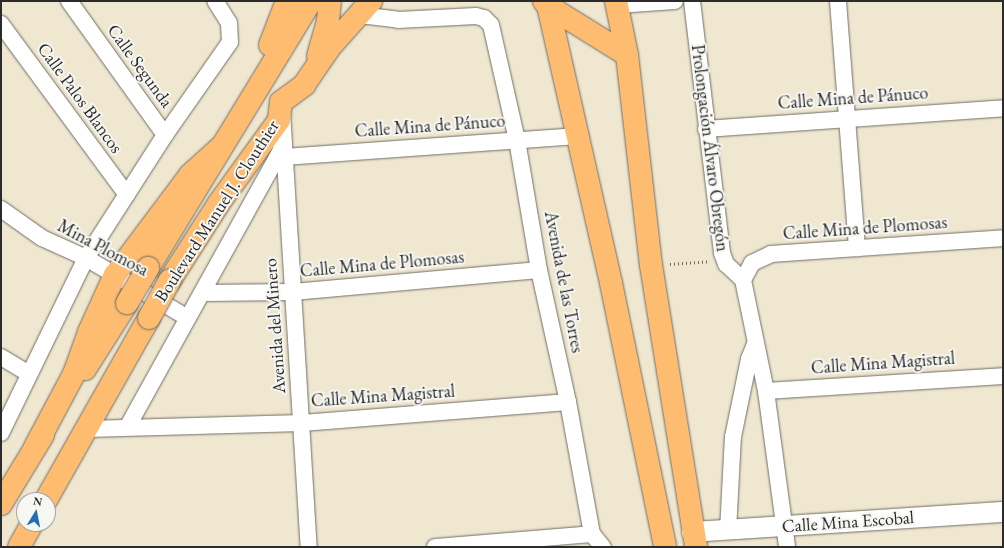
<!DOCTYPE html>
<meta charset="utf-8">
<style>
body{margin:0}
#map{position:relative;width:1004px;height:548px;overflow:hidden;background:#efe7d0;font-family:"EB Garamond",serif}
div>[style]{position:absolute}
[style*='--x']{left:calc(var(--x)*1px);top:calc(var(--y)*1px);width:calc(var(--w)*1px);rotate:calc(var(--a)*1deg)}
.path>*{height:2.5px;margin-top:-1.25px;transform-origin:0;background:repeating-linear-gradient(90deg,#706d65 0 1px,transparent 0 4px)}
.roads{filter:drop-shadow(0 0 1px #706d65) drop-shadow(0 0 1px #706d65)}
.minor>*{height:16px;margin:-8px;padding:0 8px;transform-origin:8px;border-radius:8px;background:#fff}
.tertiary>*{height:20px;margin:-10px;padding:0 10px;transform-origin:10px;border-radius:10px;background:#fff}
.primary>*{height:22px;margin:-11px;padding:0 11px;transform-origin:11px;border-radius:11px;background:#fdbc6f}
.bridges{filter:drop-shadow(0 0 1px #706d65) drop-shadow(0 0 1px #706d65)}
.primary-bridge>*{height:22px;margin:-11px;padding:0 11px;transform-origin:11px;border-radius:11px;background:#fdbc6f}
span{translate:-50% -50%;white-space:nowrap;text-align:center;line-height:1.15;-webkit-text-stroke:4px #f6f6f2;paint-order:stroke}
.street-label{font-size:18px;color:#2b2b2b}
.frame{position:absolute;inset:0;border:2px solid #2b2b2b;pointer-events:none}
.north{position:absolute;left:16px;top:492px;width:40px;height:40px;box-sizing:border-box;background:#f6f6f2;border:1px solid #a5a5a2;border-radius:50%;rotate:10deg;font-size:11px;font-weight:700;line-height:16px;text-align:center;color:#2b2b2b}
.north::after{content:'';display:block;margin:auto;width:14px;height:18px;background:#1f6fb2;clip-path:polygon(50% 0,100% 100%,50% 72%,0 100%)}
</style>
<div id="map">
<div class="path">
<i style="--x:670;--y:264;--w:39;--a:-4"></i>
</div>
<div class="roads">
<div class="minor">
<i style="--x:69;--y:1;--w:165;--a:54.4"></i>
<i style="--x:692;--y:1;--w:254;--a:83.2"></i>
<i style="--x:722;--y:253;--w:12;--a:70"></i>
<i style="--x:726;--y:264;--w:23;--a:43"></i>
<i style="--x:743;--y:280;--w:113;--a:78.3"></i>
<i style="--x:766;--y:391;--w:157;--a:82.3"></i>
<i style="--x:838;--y:1;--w:248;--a:85.6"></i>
<i style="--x:617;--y:5;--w:58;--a:-3.9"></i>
<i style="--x:360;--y:15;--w:38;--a:7"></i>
<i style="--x:398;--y:20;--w:78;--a:-2.9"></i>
<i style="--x:476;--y:16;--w:8;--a:14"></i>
<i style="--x:484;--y:18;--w:10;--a:45"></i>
<i style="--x:491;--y:25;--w:118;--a:77.3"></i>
<i style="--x:517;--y:140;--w:132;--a:80.4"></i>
<i style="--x:539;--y:270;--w:135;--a:77.6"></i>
<i style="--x:568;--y:402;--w:134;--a:79.7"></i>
<i style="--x:592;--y:534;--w:17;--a:50"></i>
<i style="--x:1;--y:24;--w:212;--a:53.6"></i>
<i style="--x:282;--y:111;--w:437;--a:86.5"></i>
<i style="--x:706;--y:129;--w:298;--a:-4"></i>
<i style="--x:281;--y:148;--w:10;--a:66"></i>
<i style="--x:285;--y:157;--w:293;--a:-4.1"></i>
<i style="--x:1;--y:209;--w:50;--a:35.3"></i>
<i style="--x:42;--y:238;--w:48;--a:24.4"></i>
<i style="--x:86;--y:258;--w:118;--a:30.5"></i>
<i style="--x:743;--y:280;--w:19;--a:-62"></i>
<i style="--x:752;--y:263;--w:21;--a:-25"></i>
<i style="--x:771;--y:254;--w:233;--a:-3.9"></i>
<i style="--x:203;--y:293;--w:90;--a:-0.6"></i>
<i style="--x:293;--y:292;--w:247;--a:-5.1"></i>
<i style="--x:1;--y:357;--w:33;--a:31"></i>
<i style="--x:766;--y:391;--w:237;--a:-3.6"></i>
<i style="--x:128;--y:426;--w:318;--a:-61"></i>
<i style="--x:88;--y:429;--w:214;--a:-1.6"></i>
<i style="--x:302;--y:423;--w:267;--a:-4.5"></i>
<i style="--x:1;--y:433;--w:195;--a:-64.1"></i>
<i style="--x:86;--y:258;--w:146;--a:-57.3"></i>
<i style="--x:165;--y:135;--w:113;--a:-55"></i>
<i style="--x:230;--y:42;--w:19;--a:-93"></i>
<i style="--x:229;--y:23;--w:26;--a:-122"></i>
<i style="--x:728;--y:531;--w:94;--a:-87"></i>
<i style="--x:733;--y:437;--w:80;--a:-78.4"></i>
<i style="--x:749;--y:359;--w:18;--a:-68"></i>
<i style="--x:435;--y:547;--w:158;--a:-4.7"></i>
</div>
<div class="tertiary">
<i style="--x:692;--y:532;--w:312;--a:-3.7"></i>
</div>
<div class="primary">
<i style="--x:544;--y:1;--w:6;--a:51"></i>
<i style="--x:548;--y:6;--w:93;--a:31.8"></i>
<i style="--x:547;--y:1;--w:289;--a:77.2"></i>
<i style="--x:611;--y:283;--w:269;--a:78.4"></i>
<i style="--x:616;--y:1;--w:55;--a:78.5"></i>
<i style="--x:627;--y:55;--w:211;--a:83.5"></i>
<i style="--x:651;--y:265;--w:286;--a:80.9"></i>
<i style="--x:270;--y:45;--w:47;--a:-68.9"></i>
<i style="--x:318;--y:56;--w:37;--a:-74"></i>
<i style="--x:328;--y:20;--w:19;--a:-84"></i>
<i style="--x:148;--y:268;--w:313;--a:-58.6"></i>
<i style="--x:170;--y:280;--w:91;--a:-57.5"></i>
<i style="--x:219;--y:203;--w:102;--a:-54.1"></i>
<i style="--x:279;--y:120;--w:18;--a:-84"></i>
<i style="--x:281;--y:102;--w:29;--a:-36"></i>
<i style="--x:304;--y:85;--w:46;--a:-55.6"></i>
<i style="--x:330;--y:47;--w:62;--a:-48.3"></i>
<i style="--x:85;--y:369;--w:78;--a:-57.5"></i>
<i style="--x:35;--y:447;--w:83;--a:-61.9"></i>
<i style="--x:74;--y:374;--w:45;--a:-70.3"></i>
<i style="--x:89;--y:332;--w:63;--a:-65.5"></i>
<i style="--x:115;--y:275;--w:125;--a:-53.1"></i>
<i style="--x:190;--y:175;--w:43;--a:-42.2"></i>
<i style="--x:46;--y:500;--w:209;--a:-60.5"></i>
<i style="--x:1;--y:504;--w:81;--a:-58.7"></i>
<i style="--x:19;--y:547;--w:26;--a:-61"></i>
</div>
</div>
<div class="bridges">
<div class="primary-bridge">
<i style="--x:127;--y:303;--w:41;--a:-59"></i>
<i style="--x:149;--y:318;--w:43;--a:-61.1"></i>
</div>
</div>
<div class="street-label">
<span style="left:140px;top:66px;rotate:54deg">Calle Segunda</span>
<span style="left:80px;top:98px;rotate:54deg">Calle Palos Blancos</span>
<span style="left:853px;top:98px;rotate:-4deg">Calle Mina de Pánuco</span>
<span style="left:430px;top:126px;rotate:-4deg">Calle Mina de Pánuco</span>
<span style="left:710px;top:148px;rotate:83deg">Prolongación Álvaro Obregón</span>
<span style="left:217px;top:211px;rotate:-57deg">Boulevard Manuel J. Clouthier</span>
<span style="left:865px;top:228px;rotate:-4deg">Calle Mina de Plomosas</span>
<span style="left:103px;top:248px;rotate:28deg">Mina Plomosa</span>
<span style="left:382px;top:264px;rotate:-5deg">Calle Mina de Plomosas</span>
<span style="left:564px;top:282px;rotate:79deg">Avenida de las Torres</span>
<span style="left:275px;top:326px;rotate:-94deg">Avenida del Minero</span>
<span style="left:883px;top:363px;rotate:-4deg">Calle Mina Magistral</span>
<span style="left:383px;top:396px;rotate:-4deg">Calle Mina Magistral</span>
<span style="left:848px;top:522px;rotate:-4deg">Calle Mina Escobal</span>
</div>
<div class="frame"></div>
<div class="north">N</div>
</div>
